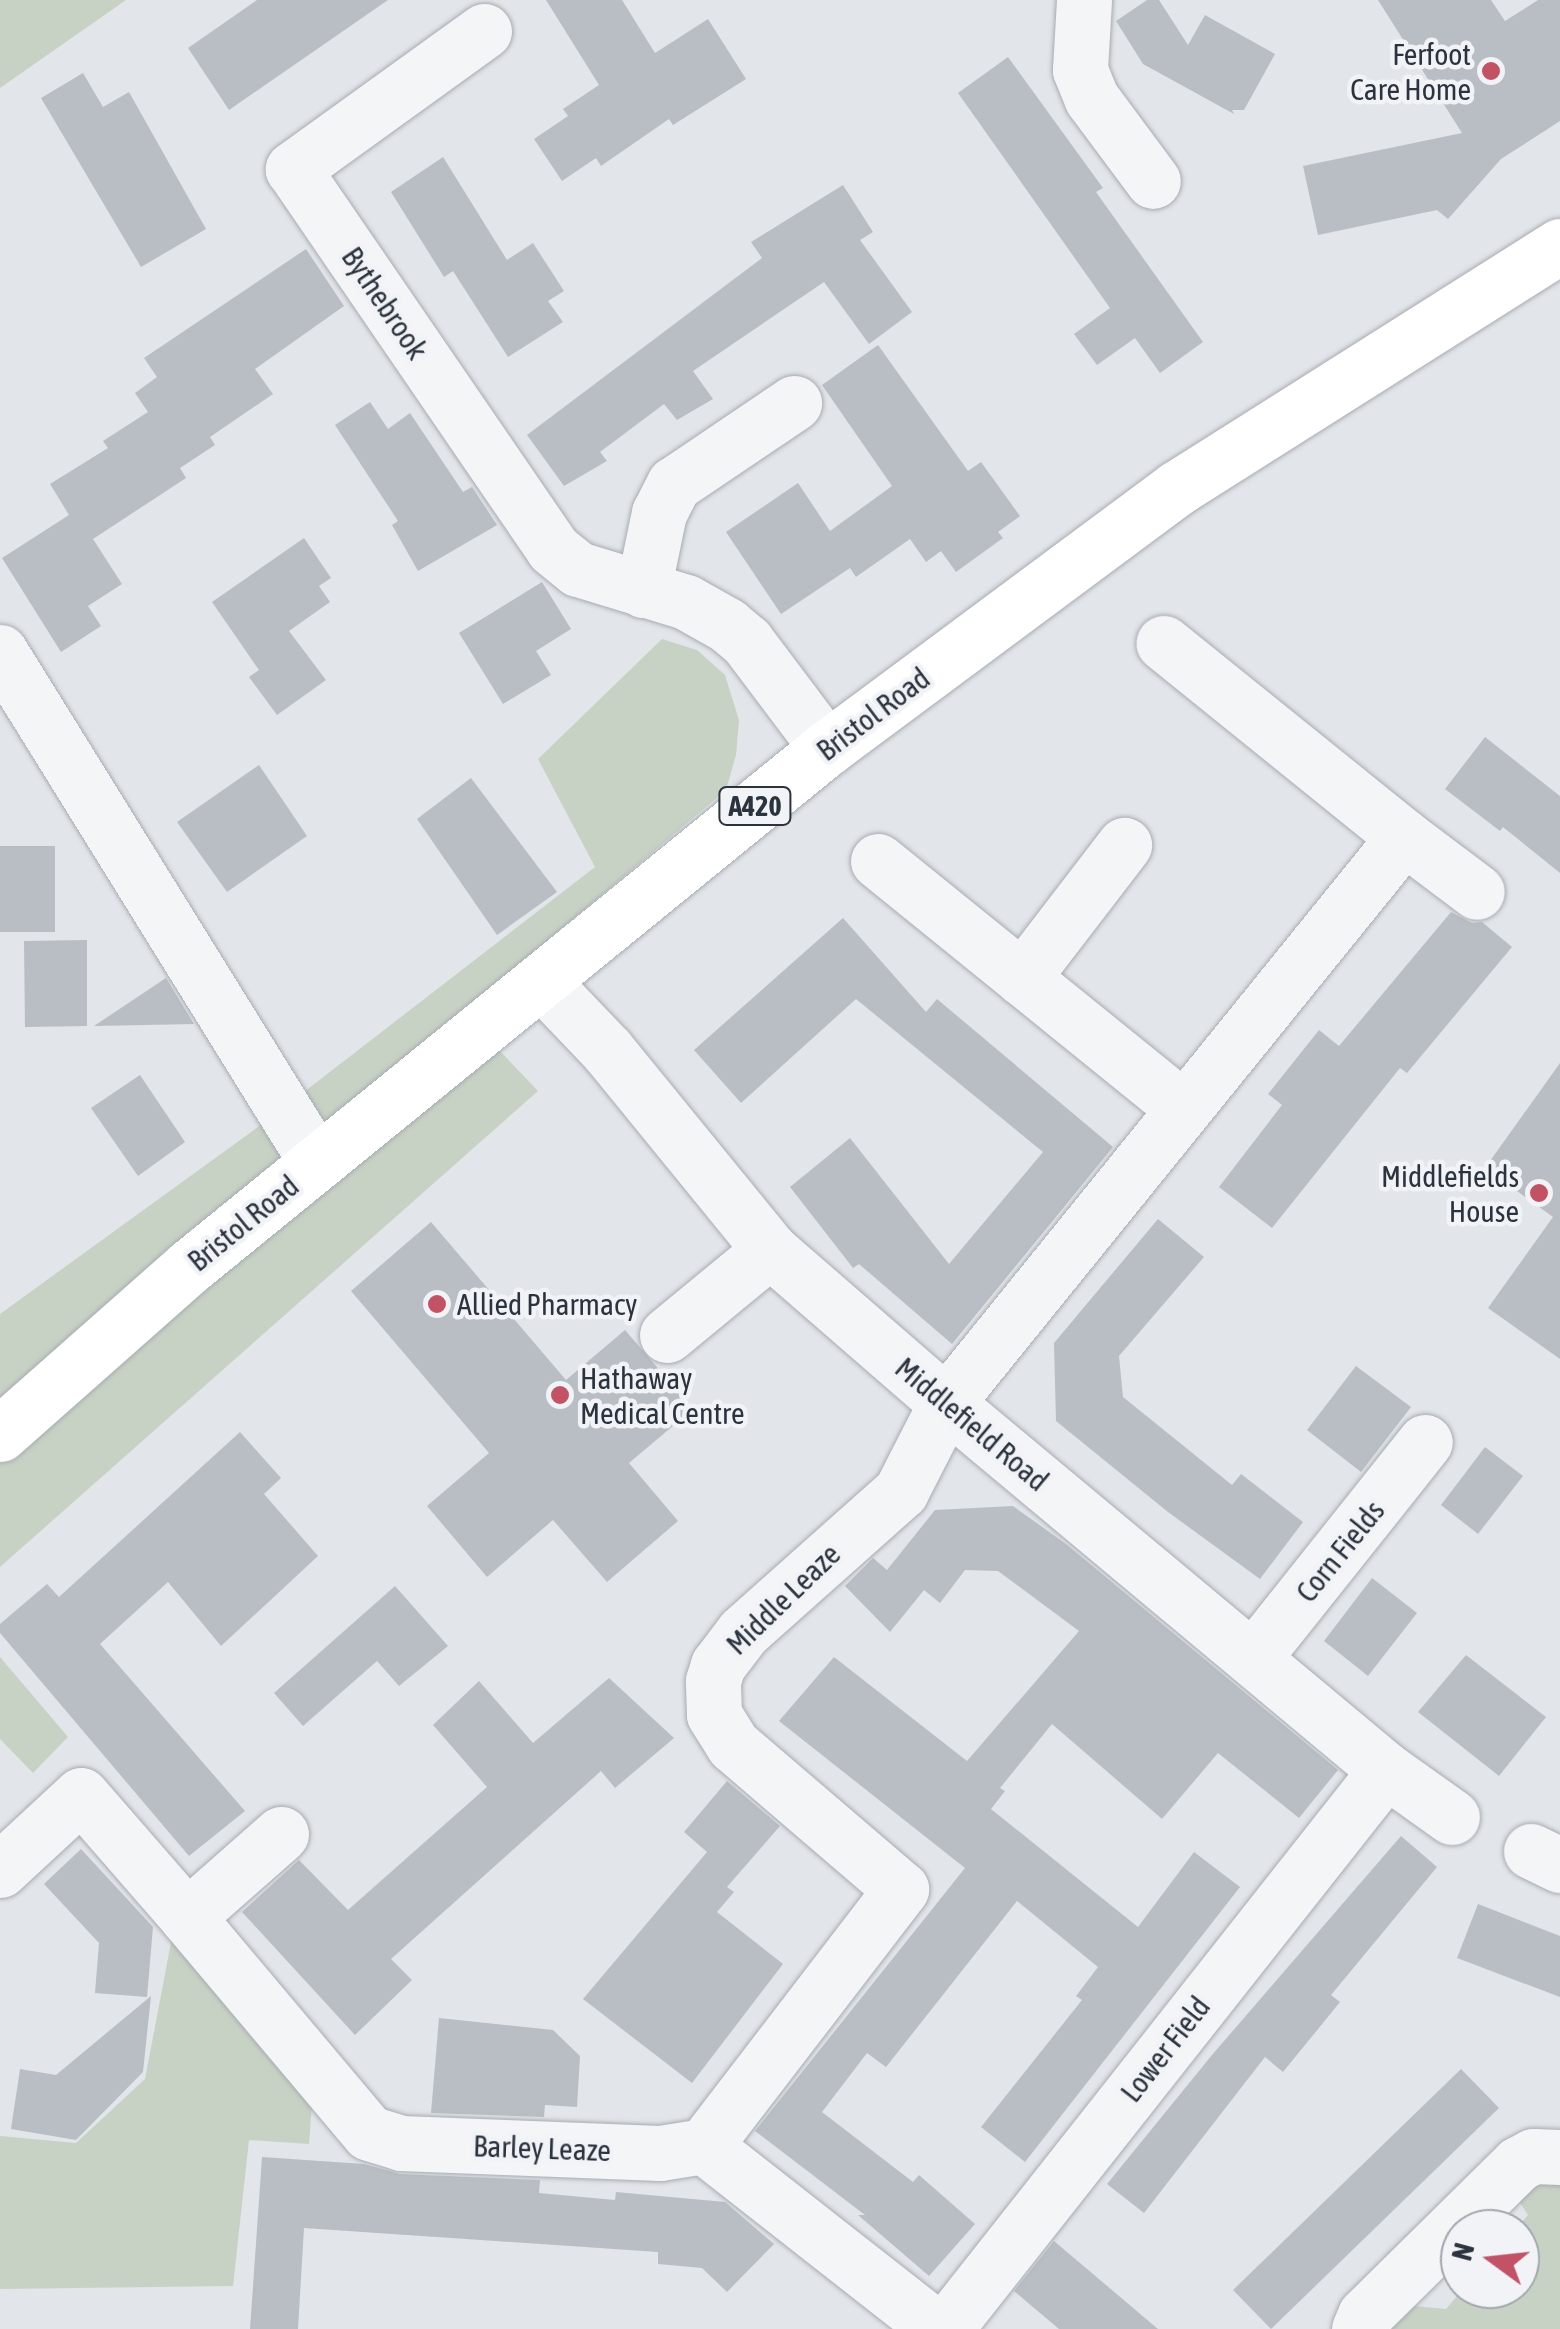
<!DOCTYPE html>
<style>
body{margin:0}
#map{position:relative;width:1560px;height:2329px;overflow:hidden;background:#e2e5e9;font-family:"Asap Condensed",sans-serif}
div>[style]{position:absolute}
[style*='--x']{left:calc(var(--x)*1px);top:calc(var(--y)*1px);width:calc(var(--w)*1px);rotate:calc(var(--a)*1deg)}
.green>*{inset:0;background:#c8d2c4}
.building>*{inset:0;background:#b9bec5}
.roads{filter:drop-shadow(0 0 2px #a7acb3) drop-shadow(0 0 2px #a7acb3)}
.minor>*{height:55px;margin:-27.5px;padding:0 27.5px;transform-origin:27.5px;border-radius:27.5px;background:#f4f5f7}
.major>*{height:55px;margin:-27.5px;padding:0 27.5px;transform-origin:27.5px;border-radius:27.5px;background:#fff}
.dots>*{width:28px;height:28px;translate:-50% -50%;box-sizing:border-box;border:5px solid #f1f3f6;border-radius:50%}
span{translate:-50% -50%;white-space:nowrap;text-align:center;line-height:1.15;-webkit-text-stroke:9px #f1f3f6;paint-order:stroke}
.shield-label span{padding:2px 8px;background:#f1f3f6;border:2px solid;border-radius:8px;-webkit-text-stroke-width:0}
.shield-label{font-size:28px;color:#2b333f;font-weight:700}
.poi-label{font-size:30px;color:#2b333f}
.right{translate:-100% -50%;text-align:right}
.left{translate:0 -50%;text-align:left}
.street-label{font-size:30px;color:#2b333f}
.north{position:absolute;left:1440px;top:2209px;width:100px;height:100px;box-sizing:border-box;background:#f1f3f6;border:2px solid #a2a6ad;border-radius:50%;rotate:285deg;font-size:28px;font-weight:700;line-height:40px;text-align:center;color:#2b333f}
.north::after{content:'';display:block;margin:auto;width:35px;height:45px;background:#c25266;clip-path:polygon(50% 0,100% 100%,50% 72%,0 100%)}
</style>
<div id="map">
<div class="green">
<i style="clip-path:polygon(0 0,126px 0,0 88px)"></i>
<i style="clip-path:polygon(662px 639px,697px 650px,725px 675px,739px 720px,736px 755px,726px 790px,463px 1012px,538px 1091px,0 1567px,0 1314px,269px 1119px,595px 867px,538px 759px)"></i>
<i style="clip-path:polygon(0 1657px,68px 1737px,33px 1773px,0 1739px)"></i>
<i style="clip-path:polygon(173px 1932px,312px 2104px,309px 2144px,249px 2140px,233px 2286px,0 2289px,0 2136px,76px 2143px,145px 2079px)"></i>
<i style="clip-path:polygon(1560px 2182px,1560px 2329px,1380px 2329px,1403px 2305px,1446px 2309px,1463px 2289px,1520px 2289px,1520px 2229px,1516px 2229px,1528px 2215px,1515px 2195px,1521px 2185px)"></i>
</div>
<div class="building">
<i style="clip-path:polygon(257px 0,388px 0,229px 110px,188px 48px)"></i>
<i style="clip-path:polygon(546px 0,622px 0,655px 53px,708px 19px,746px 79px,673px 125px,669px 119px,601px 166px,596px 158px,562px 181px,534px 139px,568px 116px,563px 109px,599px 85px)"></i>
<i style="clip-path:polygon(1147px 0,1159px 0,1188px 45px,1205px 15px,1275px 54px,1244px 110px,1232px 110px,1234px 114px,1143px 64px,1116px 21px)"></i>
<i style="clip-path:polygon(1378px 0,1491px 0,1505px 21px,1538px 0,1560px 0,1560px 121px,1501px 159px,1448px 219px,1437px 210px,1318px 235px,1303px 166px,1462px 133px)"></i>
<i style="clip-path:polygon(1008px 57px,1103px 188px,1096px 192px,1203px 342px,1160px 373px,1135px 338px,1097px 365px,1074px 334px,1110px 308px,958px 93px)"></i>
<i style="clip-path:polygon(83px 73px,103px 107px,129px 92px,206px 229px,141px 267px,41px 98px)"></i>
<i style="clip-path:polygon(443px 157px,507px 260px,533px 243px,564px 291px,548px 301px,563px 322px,508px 357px,453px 271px,444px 277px,391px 192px)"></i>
<i style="clip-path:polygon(843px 185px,873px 232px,860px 240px,912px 312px,869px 344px,824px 282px,693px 371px,713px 399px,677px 420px,664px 404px,600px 452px,607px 461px,564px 486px,527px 435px,762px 258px,751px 242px)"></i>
<i style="clip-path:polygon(306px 249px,344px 306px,255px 369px,273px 394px,210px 437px,215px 445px,180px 468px,186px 478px,93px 539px,122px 584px,88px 606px,101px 626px,61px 652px,2px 558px,69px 515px,50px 484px,108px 448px,103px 441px,148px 412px,135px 393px,157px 377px,144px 358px)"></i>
<i style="clip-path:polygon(878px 345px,968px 471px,981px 462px,1020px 516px,998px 532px,1003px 538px,956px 572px,941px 551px,926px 562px,910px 539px,856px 577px,850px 568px,781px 614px,726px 532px,798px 483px,830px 531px,892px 486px,822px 385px)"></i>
<i style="clip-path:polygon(370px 402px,388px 429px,410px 413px,463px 492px,472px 487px,497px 525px,418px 571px,392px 525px,398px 521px,335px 425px)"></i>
<i style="clip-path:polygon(304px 538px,331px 578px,319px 586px,330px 602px,289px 631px,326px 680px,277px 715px,249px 677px,259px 670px,212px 602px)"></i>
<i style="clip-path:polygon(542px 582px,571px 629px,536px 651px,551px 675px,503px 704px,459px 633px)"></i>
<i style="clip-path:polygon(1485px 737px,1560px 796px,1560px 873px,1503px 827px,1500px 831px,1445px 789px)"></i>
<i style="clip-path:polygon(259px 765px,307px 836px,227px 892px,177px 822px)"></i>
<i style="clip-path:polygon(471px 778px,557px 892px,497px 935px,417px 819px)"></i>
<i style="clip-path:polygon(0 846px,55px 846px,55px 932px,0 932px)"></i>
<i style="clip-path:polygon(1451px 912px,1472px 923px,1482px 922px,1512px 947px,1407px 1073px,1400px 1068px,1272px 1228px,1219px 1187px,1282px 1105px,1268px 1094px,1319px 1030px,1339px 1046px)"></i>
<i style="clip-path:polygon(843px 918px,926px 1012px,937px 999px,1113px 1147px,952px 1344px,859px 1264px,853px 1268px,790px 1187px,850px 1138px,949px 1264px,1043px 1152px,856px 999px,741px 1103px,694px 1050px)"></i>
<i style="clip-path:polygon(87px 940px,87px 1026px,25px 1027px,24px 941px)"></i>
<i style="clip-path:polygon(166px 978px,194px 1024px,94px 1026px)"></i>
<i style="clip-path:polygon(1560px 1063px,1560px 1359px,1488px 1308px,1553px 1217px,1485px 1168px)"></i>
<i style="clip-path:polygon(140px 1075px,185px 1142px,138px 1176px,91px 1108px)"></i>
<i style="clip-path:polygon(1158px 1219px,1204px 1257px,1119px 1356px,1123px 1397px,1232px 1485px,1241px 1474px,1303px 1522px,1260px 1579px,1168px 1512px,1056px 1421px,1054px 1343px)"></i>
<i style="clip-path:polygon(431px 1222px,566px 1380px,625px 1330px,693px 1409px,629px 1463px,678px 1521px,607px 1582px,553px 1520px,487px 1577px,427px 1506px,489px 1453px,351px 1291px)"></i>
<i style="clip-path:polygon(1356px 1366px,1411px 1407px,1361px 1472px,1307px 1430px)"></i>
<i style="clip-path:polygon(240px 1432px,281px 1478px,264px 1494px,318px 1556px,221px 1646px,168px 1582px,100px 1644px,245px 1811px,189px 1856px,0 1633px,0 1624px,47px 1584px,59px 1597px)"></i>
<i style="clip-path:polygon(1485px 1447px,1523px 1476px,1478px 1534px,1441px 1505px)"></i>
<i style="clip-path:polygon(1013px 1506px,1066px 1544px,1338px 1770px,1299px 1818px,1218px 1753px,1162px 1819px,1052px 1724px,1000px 1788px,1005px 1791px,991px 1809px,1138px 1927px,1194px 1852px,1240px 1887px,1025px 2162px,981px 2127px,1082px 2000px,1076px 1996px,1098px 1967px,1017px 1901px,886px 2067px,867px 2053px,822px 2112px,913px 2182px,919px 2175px,975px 2224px,929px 2276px,858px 2215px,865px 2215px,755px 2131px,965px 1868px,779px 1721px,834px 1657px,967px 1761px,1079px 1631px,998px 1571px,965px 1570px,940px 1603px,924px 1590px,890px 1632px,845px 1586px,873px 1558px,887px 1570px,935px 1510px)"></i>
<i style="clip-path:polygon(1372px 1578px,1417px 1613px,1368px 1676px,1324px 1641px)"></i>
<i style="clip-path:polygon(395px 1586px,448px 1646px,399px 1686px,377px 1661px,303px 1726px,274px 1693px)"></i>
<i style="clip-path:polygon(1466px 1655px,1546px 1717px,1499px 1776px,1418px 1712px)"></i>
<i style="clip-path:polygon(609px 1678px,674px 1738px,615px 1788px,601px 1771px,391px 1959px,412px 1980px,355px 2035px,242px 1912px,299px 1860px,348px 1910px,487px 1787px,433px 1725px,479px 1681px,533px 1743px)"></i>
<i style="clip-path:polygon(727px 1781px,780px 1826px,727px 1887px,734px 1892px,717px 1912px,783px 1964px,692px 2083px,583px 1999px,707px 1852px,684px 1832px)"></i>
<i style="clip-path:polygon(1401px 1836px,1437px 1867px,1331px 1995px,1340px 2002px,1283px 2072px,1265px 2057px,1144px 2213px,1107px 2184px,1212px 2055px)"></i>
<i style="clip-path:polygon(81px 1849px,153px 1927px,147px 1997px,95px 1993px,99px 1943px,44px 1884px)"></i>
<i style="clip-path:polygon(1478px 1904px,1560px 1936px,1560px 1997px,1457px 1958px)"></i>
<i style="clip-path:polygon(151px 1996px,143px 2072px,76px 2140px,11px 2129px,20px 2069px,56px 2075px)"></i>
<i style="clip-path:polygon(439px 2018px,553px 2030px,580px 2056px,577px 2107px,545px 2105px,544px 2117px,431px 2113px)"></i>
<i style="clip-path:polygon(1461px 2069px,1499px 2108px,1271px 2329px,1233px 2290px)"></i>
<i style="clip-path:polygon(262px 2157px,364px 2164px,400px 2174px,540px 2180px,539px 2193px,615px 2200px,616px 2192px,725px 2202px,774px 2244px,727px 2292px,702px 2268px,658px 2264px,658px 2252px,304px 2228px,298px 2329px,250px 2329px)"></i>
<i style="clip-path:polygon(1054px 2241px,1158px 2329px,1059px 2329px,1014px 2291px)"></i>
</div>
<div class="roads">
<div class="minor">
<i style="--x:1084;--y:0;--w:70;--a:93.3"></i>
<i style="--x:1080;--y:70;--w:31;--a:68"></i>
<i style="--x:1092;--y:99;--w:102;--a:53.4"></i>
<i style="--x:484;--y:31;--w:236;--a:144.2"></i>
<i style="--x:293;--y:169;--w:460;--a:55.6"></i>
<i style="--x:553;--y:549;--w:32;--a:39"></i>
<i style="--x:578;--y:569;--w:113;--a:17"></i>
<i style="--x:686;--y:602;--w:47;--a:29.3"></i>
<i style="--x:727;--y:625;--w:26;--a:40"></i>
<i style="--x:747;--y:642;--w:133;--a:53"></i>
<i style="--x:643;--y:590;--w:79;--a:-78.3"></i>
<i style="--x:659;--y:513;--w:33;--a:-63"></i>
<i style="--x:674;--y:484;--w:145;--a:-34"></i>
<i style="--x:0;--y:652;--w:601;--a:58.19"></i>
<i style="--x:1404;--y:837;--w:91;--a:37"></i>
<i style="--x:878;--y:861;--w:392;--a:39"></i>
<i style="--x:1022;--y:978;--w:168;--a:-52.5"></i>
<i style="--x:541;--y:981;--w:95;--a:46.3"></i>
<i style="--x:607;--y:1050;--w:258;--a:50.8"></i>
<i style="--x:770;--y:1250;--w:233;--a:41"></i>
<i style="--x:946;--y:1403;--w:573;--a:39.83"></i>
<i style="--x:1386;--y:1770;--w:81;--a:35.5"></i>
<i style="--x:667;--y:1335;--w:134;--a:-39.5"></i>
<i style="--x:1253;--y:1658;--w:276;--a:-51.5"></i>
<i style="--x:281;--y:1834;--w:125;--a:138.6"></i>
<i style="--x:187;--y:1917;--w:282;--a:49.9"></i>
<i style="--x:369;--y:2133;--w:34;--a:17"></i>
<i style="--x:401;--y:2143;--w:259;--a:2.2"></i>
<i style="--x:660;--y:2153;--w:45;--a:-9"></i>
<i style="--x:704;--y:2146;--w:296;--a:38.1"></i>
<i style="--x:1531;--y:1851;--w:32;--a:26"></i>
<i style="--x:0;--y:1870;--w:110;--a:-42.8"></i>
<i style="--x:81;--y:1795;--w:162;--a:49"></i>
<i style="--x:704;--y:2146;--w:324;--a:-52.5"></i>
<i style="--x:901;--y:1889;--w:221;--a:-139.4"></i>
<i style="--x:733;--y:1745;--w:36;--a:-122"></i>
<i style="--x:714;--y:1714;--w:33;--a:-92"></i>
<i style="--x:713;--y:1681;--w:17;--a:-73"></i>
<i style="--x:718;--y:1665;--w:41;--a:-52.9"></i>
<i style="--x:743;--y:1632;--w:212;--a:-41.7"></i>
<i style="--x:901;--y:1491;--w:99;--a:-62.9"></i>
<i style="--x:946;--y:1403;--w:728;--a:-51.02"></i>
<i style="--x:1404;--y:837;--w:309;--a:-141.1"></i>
<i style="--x:945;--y:2329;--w:712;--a:-51.73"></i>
<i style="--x:1359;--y:2329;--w:15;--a:-67"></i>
<i style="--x:1365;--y:2315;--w:215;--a:-44.6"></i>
<i style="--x:1518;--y:2164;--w:17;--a:-28"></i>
<i style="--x:1533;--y:2156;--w:27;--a:2"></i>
</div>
<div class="major">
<i style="--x:0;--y:1434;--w:254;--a:-41.5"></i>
<i style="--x:190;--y:1266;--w:821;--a:-39.12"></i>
<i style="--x:827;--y:748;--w:436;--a:-36.6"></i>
<i style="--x:1177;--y:488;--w:453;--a:-32.3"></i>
</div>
</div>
<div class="dots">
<i style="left:1491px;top:71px;background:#c25266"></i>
<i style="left:1539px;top:1193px;background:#c25266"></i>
<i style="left:437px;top:1304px;background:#c25266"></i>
<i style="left:560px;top:1395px;background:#c25266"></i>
</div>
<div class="shield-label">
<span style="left:755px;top:806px">A420</span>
</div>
<div class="poi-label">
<span class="right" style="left:1471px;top:71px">Ferfoot<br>Care Home</span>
<span class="right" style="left:1519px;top:1193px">Middlefields<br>House</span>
<span class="left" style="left:457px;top:1304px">Allied Pharmacy</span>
<span class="left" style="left:580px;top:1395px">Hathaway<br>Medical Centre</span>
</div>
<div class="street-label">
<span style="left:385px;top:303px;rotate:56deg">Bythebrook</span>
<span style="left:873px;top:714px;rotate:-37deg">Bristol Road</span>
<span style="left:243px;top:1223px;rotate:-39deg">Bristol Road</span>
<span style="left:972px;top:1424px;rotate:40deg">Middlefield Road</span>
<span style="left:1340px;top:1551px;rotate:-51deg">Corn Fields</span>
<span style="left:783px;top:1599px;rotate:-44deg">Middle Leaze</span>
<span style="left:1165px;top:2049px;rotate:-52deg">Lower Field</span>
<span style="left:542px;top:2148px;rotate:2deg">Barley Leaze</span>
</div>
<div class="north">N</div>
</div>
